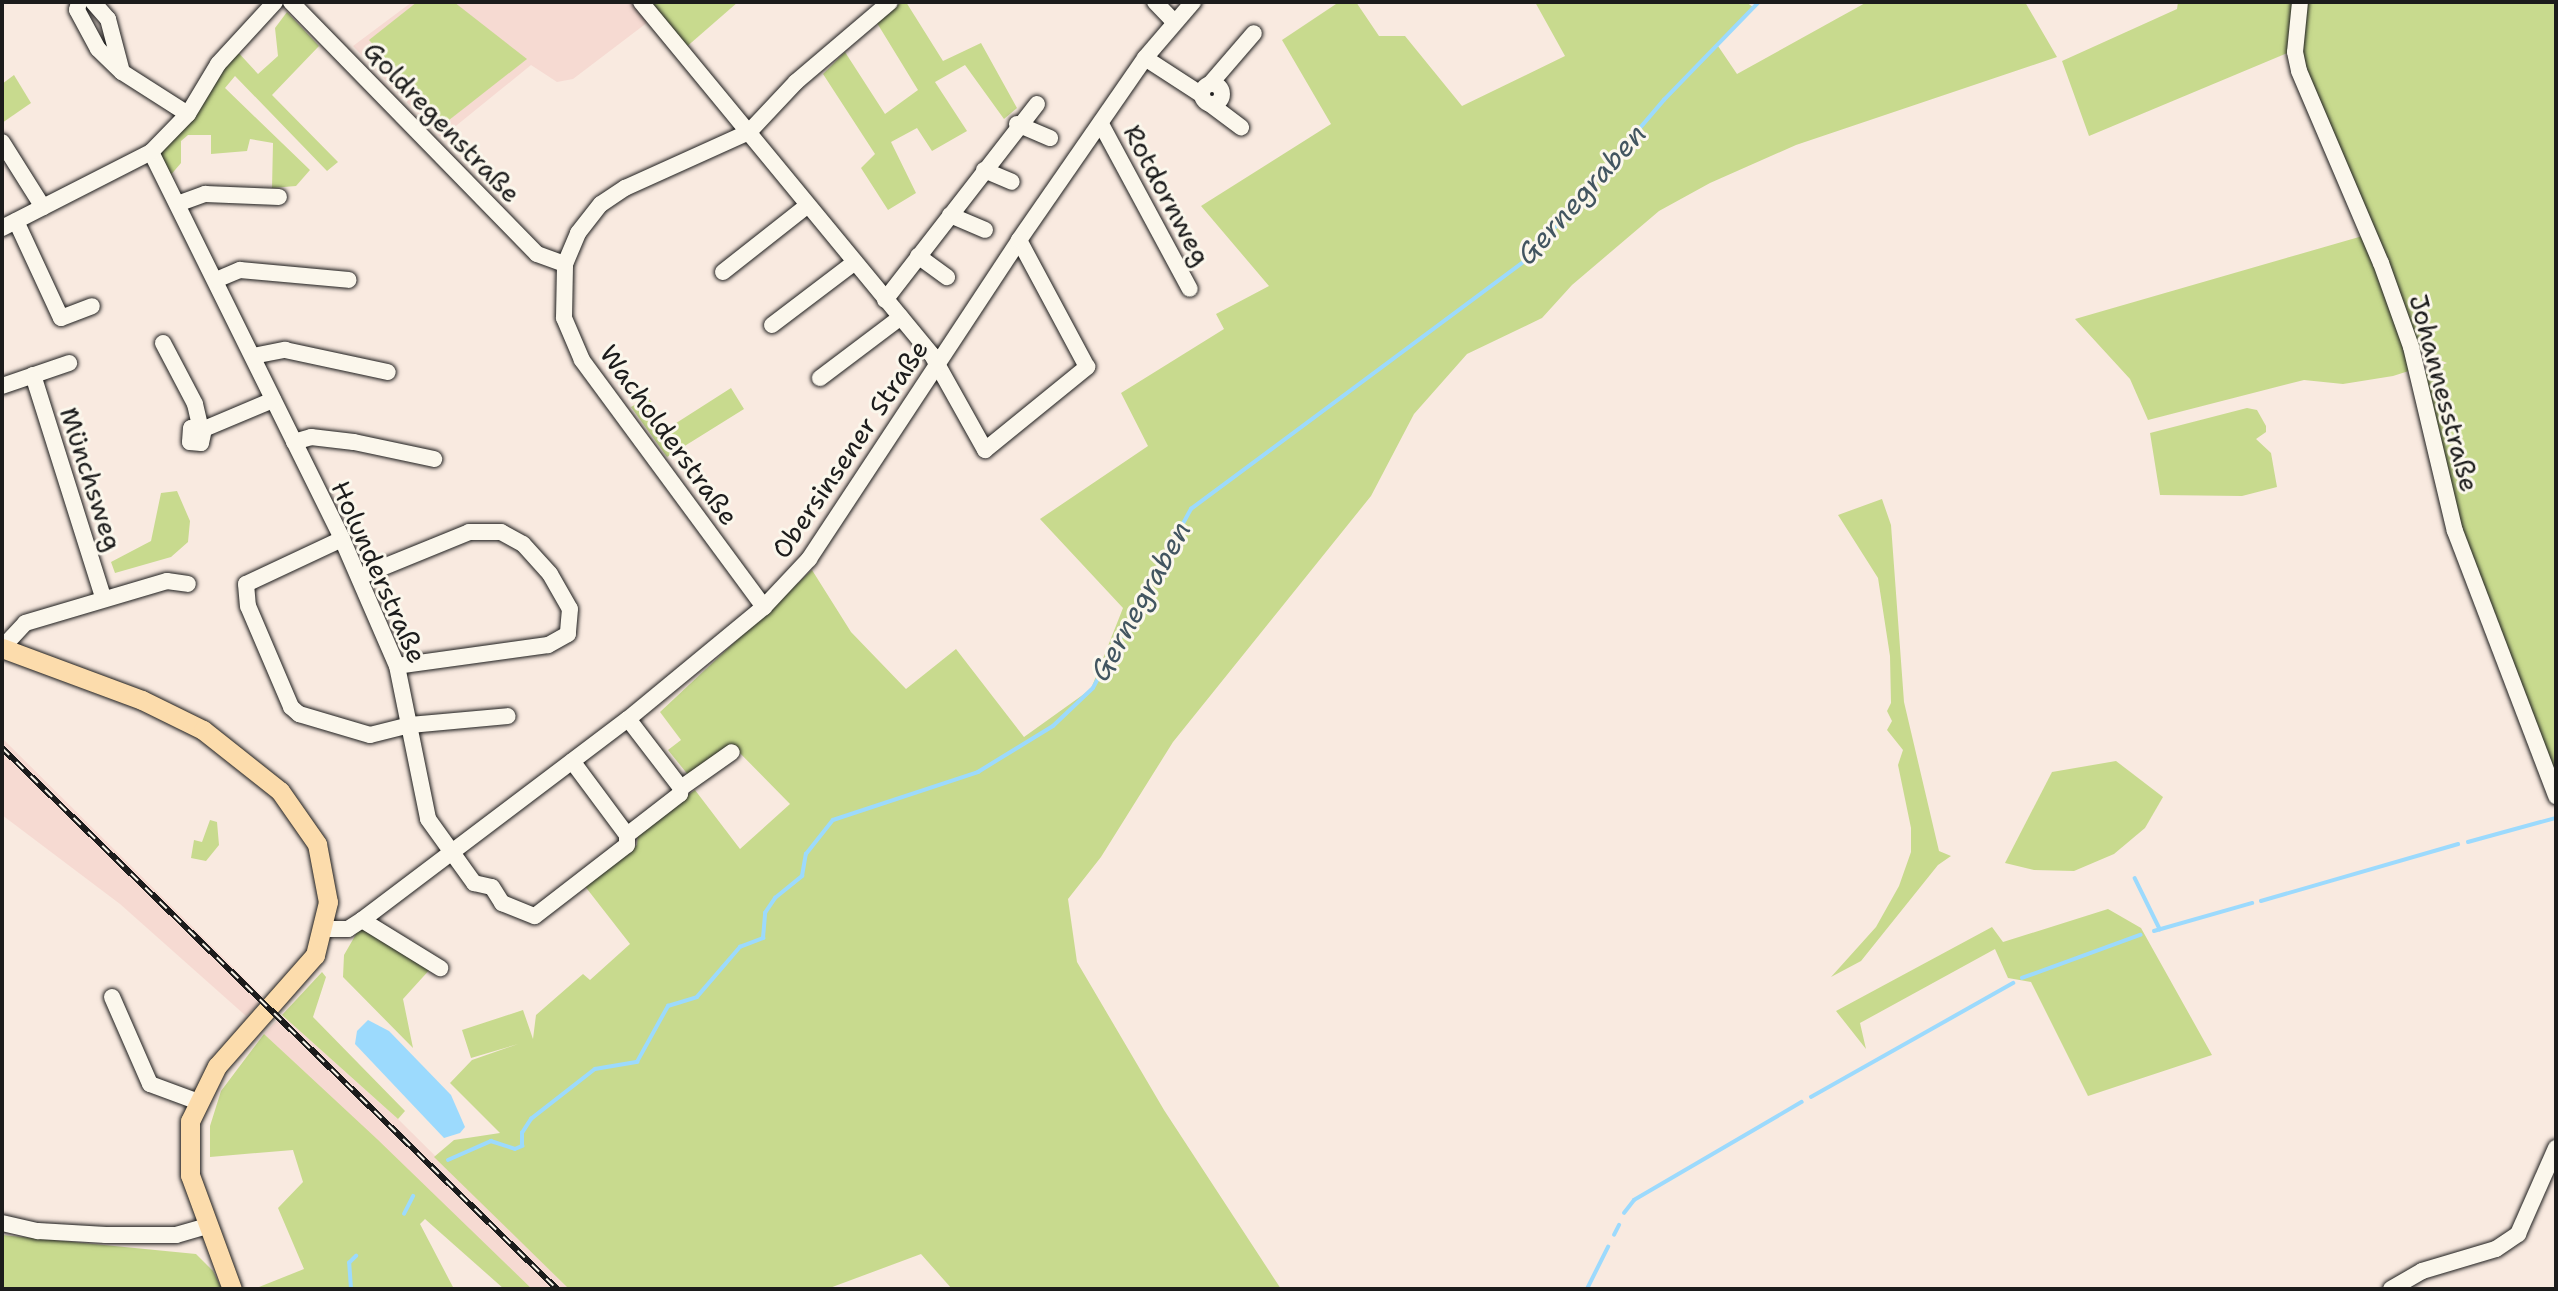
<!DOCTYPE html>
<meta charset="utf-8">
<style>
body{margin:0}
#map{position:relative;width:2558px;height:1291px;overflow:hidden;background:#f9eae0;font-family:"Shantell Sans",sans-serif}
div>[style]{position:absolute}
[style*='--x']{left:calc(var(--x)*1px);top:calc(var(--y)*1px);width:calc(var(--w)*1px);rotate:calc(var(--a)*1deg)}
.built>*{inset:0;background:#f6dad2}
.green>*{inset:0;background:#c8da8e}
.water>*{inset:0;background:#9cdafd}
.stream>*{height:3.5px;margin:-1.75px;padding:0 1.75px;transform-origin:1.75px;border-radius:1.75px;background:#9cdafd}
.roads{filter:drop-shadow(0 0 2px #1c1c1c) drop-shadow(0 0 2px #1c1c1c)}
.minor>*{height:16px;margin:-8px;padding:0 8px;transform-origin:8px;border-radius:8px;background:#fbf7ec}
.minor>.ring{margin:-8px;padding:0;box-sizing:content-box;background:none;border:16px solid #fbf7ec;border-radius:50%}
.major>*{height:19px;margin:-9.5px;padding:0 9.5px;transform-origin:9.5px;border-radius:9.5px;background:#fcdcac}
.rail>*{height:6px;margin-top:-3px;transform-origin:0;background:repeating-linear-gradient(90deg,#fbf7ec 0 10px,#1c1c1c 0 20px);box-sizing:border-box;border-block:2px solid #1c1c1c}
span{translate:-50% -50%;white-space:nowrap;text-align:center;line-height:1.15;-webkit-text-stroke:6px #fbf7ec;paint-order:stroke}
.street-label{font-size:26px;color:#1c1c1c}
.water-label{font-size:28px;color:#425560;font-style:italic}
.frame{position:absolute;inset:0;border:4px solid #1c1c1c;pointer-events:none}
</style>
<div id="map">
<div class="built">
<i style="clip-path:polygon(412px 2px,630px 2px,648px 22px,573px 79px,557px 82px,531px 65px,441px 138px,353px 46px)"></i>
<i style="clip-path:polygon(2px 738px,264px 998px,246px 1016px,120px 904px,2px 815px)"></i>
<i style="clip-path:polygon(282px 1015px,398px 1119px,569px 1289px,532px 1289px,264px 1034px)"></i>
</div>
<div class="green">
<i style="clip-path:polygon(417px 2px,454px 2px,527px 59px,444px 124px,369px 40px)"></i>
<i style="clip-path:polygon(644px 2px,738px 2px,684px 49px)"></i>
<i style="clip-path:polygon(902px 2px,906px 2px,943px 61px,981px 43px,1017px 108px,1004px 119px,965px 65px,935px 82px,967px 131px,932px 151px,917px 128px,891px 142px,916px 193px,888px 210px,861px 168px,875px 154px,823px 74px,845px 52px,885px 114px,918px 90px,877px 23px)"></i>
<i style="clip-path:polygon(1339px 2px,1356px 2px,1379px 36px,1405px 36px,1462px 106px,1565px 56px,1535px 2px,1746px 2px,1753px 7px,1718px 46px,1737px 74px,1867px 2px,2025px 2px,2057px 57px,1796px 145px,1710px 183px,1659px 211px,1572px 285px,1542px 318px,1467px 354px,1414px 414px,1371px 496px,1173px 742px,1101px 857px,1068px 899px,1077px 962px,1164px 1110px,1281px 1289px,952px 1289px,921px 1254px,827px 1289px,569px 1289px,434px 1157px,454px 1140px,500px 1133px,450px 1083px,472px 1060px,518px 1044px,471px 1058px,462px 1030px,523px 1010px,533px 1039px,536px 1015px,583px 974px,590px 980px,630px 944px,584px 885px,637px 845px,638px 832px,695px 790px,740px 849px,790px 804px,731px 744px,689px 776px,668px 750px,681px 740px,660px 712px,812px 570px,851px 632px,906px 689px,956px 649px,1024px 737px,1091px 689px,1123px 608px,1040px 519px,1148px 446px,1121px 393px,1224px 329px,1216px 314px,1269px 286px,1201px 206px,1331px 124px,1282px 40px)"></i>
<i style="clip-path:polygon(2178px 2px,2297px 2px,2292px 51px,2089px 136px,2062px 61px,2177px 9px)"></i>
<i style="clip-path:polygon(2300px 2px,2556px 2px,2556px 796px,2456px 532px,2424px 372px,2447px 363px,2411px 347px,2295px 52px)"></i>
<i style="clip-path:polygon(287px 12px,319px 46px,272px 95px,338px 162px,327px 171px,235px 76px,225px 88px,310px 170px,296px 186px,272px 188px,273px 143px,250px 139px,247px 151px,211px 154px,211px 135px,188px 135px,181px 141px,181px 163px,169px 177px,155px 152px,235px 49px,258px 74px,278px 56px,275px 28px)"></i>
<i style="clip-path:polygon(14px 75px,31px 103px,2px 123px,2px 84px)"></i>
<i style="clip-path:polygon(2366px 235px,2415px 369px,2393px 376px,2343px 384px,2304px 380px,2148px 420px,2130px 379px,2075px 319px)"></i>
<i style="clip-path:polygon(731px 388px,744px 409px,667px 457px,631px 407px,648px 397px,655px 407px,646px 413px,659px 434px)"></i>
<i style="clip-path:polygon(2247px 408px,2257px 410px,2266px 426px,2266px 432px,2256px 439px,2271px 453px,2277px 487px,2242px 496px,2160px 495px,2150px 433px)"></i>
<i style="clip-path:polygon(177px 491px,190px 521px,188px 542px,171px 557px,115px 573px,111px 562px,151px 541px,161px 493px)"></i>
<i style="clip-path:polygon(1882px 499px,1891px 525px,1904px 702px,1939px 851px,1951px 856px,1938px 865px,1861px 961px,1831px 977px,1876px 927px,1899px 886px,1911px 852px,1911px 828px,1898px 765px,1903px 750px,1887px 730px,1892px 721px,1887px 711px,1891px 703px,1890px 656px,1878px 578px,1838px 515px)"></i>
<i style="clip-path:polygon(2116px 761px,2163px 797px,2145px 828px,2114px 854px,2074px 871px,2034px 870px,2005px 863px,2052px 772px)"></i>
<i style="clip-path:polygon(210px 820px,217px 822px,219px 845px,206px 861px,191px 858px,194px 840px,202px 842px)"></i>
<i style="clip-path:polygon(2108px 909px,2141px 928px,2212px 1055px,2088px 1096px,2031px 982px,2008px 978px,1995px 949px,1860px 1023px,1866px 1049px,1836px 1011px,1992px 927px,2003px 942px)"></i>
<i style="clip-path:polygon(363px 922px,432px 967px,403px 999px,413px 1048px,343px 977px,344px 955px)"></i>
<i style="clip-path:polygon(322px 972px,326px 977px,313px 1017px,405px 1111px,398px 1119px,282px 1015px)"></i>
<i style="clip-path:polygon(264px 1034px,377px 1139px,532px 1289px,504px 1289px,425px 1219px,420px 1224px,454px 1289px,254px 1289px,304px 1269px,278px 1208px,303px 1182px,293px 1150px,210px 1157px,210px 1126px,221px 1091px)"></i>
<i style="clip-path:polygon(2px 1235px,196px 1254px,213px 1271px,222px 1289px,2px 1289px)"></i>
</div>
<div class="water">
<i style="clip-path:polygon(368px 1020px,389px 1031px,451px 1095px,465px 1127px,460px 1133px,444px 1138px,355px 1044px,357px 1031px)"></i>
</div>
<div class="stream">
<i style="--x:2468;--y:842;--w:91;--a:-15.3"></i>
<i style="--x:2135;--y:878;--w:57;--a:63.9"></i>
<i style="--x:2261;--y:901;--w:205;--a:-16.1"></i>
<i style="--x:2154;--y:931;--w:102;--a:-15.9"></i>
<i style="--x:2022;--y:978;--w:126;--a:-20"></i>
<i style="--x:1811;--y:1097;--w:232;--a:-29.4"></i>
<i style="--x:448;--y:1160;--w:47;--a:-23.8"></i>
<i style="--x:491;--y:1141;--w:25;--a:18"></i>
<i style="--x:515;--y:1149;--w:8;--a:-23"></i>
<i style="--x:522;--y:1146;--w:13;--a:-90"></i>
<i style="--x:522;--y:1133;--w:17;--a:-57"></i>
<i style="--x:531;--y:1119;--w:81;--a:-38"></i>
<i style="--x:595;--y:1069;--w:43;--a:-9.5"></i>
<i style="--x:637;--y:1062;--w:64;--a:-61"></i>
<i style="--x:668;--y:1006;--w:30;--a:-17"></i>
<i style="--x:697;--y:997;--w:66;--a:-49.3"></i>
<i style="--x:740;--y:947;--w:25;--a:-21"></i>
<i style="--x:763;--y:938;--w:25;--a:-85"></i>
<i style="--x:765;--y:913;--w:18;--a:-56"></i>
<i style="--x:775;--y:898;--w:35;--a:-39"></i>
<i style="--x:802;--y:876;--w:22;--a:-80"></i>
<i style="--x:806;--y:854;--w:43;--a:-51.5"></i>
<i style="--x:833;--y:820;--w:153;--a:-18.3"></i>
<i style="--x:978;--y:772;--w:88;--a:-31.5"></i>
<i style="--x:1053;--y:726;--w:55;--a:-43.5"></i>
<i style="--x:1093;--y:688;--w:204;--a:-61.3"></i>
<i style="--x:1191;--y:509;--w:421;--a:-36.6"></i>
<i style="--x:1529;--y:258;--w:208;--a:-49.5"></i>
<i style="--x:1664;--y:100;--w:136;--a:-45.9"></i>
<i style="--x:1624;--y:1213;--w:16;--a:-52"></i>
<i style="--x:1634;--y:1200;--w:194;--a:-30.3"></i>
<i style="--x:404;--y:1214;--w:20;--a:-63"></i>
<i style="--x:1614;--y:1235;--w:11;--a:-63"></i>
<i style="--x:351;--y:1289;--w:26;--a:-94"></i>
<i style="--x:349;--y:1263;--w:10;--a:-45"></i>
<i style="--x:1587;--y:1289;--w:47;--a:-63.4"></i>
</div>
<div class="roads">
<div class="minor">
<i style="--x:79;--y:2;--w:8;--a:104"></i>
<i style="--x:77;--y:10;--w:44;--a:61.7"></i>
<i style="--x:98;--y:49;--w:33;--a:44"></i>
<i style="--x:93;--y:2;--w:23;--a:49"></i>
<i style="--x:108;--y:19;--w:55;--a:75.2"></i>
<i style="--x:122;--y:72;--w:78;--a:32.5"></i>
<i style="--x:291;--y:2;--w:352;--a:45.7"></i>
<i style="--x:537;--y:254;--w:30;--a:20"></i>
<i style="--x:641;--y:2;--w:457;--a:50.5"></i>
<i style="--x:932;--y:355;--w:109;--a:60.8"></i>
<i style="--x:985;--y:450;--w:132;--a:-39.1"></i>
<i style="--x:1087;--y:367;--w:144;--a:-118.2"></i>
<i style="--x:1155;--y:2;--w:28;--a:46"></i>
<i style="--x:2300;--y:2;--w:50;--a:95.7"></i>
<i style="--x:2295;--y:52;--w:19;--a:78"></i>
<i style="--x:2299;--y:71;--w:209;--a:66.9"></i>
<i style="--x:2381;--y:263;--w:89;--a:70.3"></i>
<i style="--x:2411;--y:347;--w:189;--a:76.6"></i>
<i style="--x:2455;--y:531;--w:284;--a:69.1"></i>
<i style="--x:1145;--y:58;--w:68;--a:33"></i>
<i style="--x:1210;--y:84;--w:67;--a:-49.2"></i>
<i class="ring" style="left:1202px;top:84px;width:4px;height:4px"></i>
<i style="--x:1210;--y:104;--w:39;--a:37"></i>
<i style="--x:1017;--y:124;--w:36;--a:23"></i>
<i style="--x:1101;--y:124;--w:187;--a:61.7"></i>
<i style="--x:2;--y:142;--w:77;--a:57.8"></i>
<i style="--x:151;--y:152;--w:432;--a:63.7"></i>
<i style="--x:342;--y:539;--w:138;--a:66.6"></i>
<i style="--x:397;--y:666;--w:156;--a:78.5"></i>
<i style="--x:428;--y:819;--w:79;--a:54.3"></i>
<i style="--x:474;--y:883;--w:18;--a:13"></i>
<i style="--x:492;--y:887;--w:19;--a:58"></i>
<i style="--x:502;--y:903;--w:35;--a:22"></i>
<i style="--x:535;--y:916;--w:116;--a:-37.7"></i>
<i style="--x:627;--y:845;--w:10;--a:-90"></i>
<i style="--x:627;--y:835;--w:92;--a:-126.6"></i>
<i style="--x:984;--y:170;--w:30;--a:23"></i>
<i style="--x:180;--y:203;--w:27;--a:-20"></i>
<i style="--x:205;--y:194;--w:74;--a:2.3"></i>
<i style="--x:950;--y:215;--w:38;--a:23"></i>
<i style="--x:16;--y:221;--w:107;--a:65.1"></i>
<i style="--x:61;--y:318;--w:33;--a:-21"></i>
<i style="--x:2;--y:228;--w:167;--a:-27"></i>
<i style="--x:151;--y:152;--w:53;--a:-45.8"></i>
<i style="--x:188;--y:114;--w:58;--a:-59"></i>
<i style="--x:218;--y:64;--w:84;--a:-47.4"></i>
<i style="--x:918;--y:256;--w:36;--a:36"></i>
<i style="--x:723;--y:272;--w:107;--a:-38.2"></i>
<i style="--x:216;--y:280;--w:26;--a:-23"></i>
<i style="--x:240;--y:270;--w:109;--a:5.2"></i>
<i style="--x:885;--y:300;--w:248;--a:-52.2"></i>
<i style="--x:772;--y:325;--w:104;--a:-37.2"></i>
<i style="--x:163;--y:343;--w:69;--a:62.3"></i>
<i style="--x:195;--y:404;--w:23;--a:77"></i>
<i style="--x:253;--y:356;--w:33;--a:-11"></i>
<i style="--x:285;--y:350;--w:105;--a:12.1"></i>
<i style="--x:33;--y:375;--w:233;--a:72.5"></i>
<i style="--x:820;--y:378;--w:101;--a:-37"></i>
<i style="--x:2;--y:386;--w:71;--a:-18.9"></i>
<i style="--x:204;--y:429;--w:14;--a:102"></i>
<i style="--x:201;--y:443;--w:11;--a:-175"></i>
<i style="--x:190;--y:442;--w:14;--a:-86"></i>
<i style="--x:191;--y:428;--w:13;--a:4"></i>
<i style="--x:204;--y:429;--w:75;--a:-22.8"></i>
<i style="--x:294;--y:442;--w:18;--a:-16"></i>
<i style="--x:311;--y:437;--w:43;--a:6.6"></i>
<i style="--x:354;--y:442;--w:82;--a:12"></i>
<i style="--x:342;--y:539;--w:106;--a:154.9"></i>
<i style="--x:246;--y:584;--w:22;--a:85"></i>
<i style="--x:248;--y:606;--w:110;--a:66.9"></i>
<i style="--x:291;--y:707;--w:11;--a:41"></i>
<i style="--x:299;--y:714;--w:74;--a:16.5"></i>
<i style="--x:370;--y:735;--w:41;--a:-14"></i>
<i style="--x:410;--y:725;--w:98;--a:-5.2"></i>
<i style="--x:359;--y:577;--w:119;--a:-22.2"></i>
<i style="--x:469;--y:532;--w:32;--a:0"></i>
<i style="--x:501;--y:532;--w:25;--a:29"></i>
<i style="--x:523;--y:544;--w:40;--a:48"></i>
<i style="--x:550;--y:574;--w:40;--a:60.3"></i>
<i style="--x:570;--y:609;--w:25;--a:95"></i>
<i style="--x:568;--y:634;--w:23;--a:151"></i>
<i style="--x:548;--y:645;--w:152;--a:172.1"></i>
<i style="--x:764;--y:607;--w:307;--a:-126.4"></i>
<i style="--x:582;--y:360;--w:46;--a:-113.2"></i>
<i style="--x:564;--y:318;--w:54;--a:-88.9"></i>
<i style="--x:565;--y:264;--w:34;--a:-67"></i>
<i style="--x:578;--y:233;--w:37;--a:-52"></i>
<i style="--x:601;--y:204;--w:29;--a:-34"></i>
<i style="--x:625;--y:188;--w:136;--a:-24.3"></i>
<i style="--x:749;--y:132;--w:69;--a:-46.8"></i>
<i style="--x:796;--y:82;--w:123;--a:-40.4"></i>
<i style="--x:2;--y:648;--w:34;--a:-47"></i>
<i style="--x:25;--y:623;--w:148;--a:-16.5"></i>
<i style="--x:167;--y:581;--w:21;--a:8"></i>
<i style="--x:681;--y:788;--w:62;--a:-35.2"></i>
<i style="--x:627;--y:835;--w:67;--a:-37.7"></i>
<i style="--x:680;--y:794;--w:6;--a:-81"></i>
<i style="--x:681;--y:788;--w:87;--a:-127.5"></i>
<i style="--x:362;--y:920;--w:92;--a:31.6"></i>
<i style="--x:325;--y:929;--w:23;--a:0"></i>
<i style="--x:348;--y:929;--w:17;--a:-33"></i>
<i style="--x:362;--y:920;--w:333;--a:-37.1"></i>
<i style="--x:628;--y:719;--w:176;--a:-39.5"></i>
<i style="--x:764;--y:607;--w:66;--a:-46.8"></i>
<i style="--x:809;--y:559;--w:382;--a:-56.6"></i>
<i style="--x:1019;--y:240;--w:221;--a:-55.3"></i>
<i style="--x:1145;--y:58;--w:74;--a:-49.4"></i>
<i style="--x:112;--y:997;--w:95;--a:66.4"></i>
<i style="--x:150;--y:1084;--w:49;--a:20.3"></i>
<i style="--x:2;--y:1223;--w:37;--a:13"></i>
<i style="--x:38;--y:1231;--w:68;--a:3.4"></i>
<i style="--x:106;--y:1235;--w:70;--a:0"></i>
<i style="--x:176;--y:1235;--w:32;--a:-16"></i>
<i style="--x:2391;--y:1289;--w:36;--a:-30"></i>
<i style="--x:2422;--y:1271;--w:77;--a:-16.6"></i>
<i style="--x:2496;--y:1249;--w:27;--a:-34"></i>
<i style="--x:2518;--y:1234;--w:94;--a:-66.2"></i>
</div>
<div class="major">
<i style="--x:2;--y:648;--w:149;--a:20.4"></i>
<i style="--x:142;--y:700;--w:68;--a:26.2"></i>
<i style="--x:203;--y:730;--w:98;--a:38.4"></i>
<i style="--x:280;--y:791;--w:65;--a:55.1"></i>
<i style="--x:317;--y:844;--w:59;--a:79.3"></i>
<i style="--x:328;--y:902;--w:55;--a:103.8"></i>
<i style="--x:315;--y:955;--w:148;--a:131.4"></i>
<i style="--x:217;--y:1066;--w:61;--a:116.1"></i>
<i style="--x:190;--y:1121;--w:54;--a:90"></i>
<i style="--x:190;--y:1175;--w:121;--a:69.8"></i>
</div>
</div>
<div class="rail">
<i style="--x:2;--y:748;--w:775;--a:44.27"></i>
</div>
<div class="street-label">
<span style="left:442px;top:122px;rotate:46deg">Goldregenstraße</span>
<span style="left:1167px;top:195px;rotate:62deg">Rotdornweg</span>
<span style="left:2444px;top:393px;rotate:75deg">Johannesstraße</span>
<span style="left:669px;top:435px;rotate:54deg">Wacholderstraße</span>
<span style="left:850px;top:449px;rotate:-56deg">Obersinsener Straße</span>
<span style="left:91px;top:479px;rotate:72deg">Münchsweg</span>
<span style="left:379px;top:572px;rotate:66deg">Holunderstraße</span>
</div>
<div class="water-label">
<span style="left:1581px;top:194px;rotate:-48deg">Gernegraben</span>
<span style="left:1140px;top:601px;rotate:-61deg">Gernegraben</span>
</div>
<div class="frame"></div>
</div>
